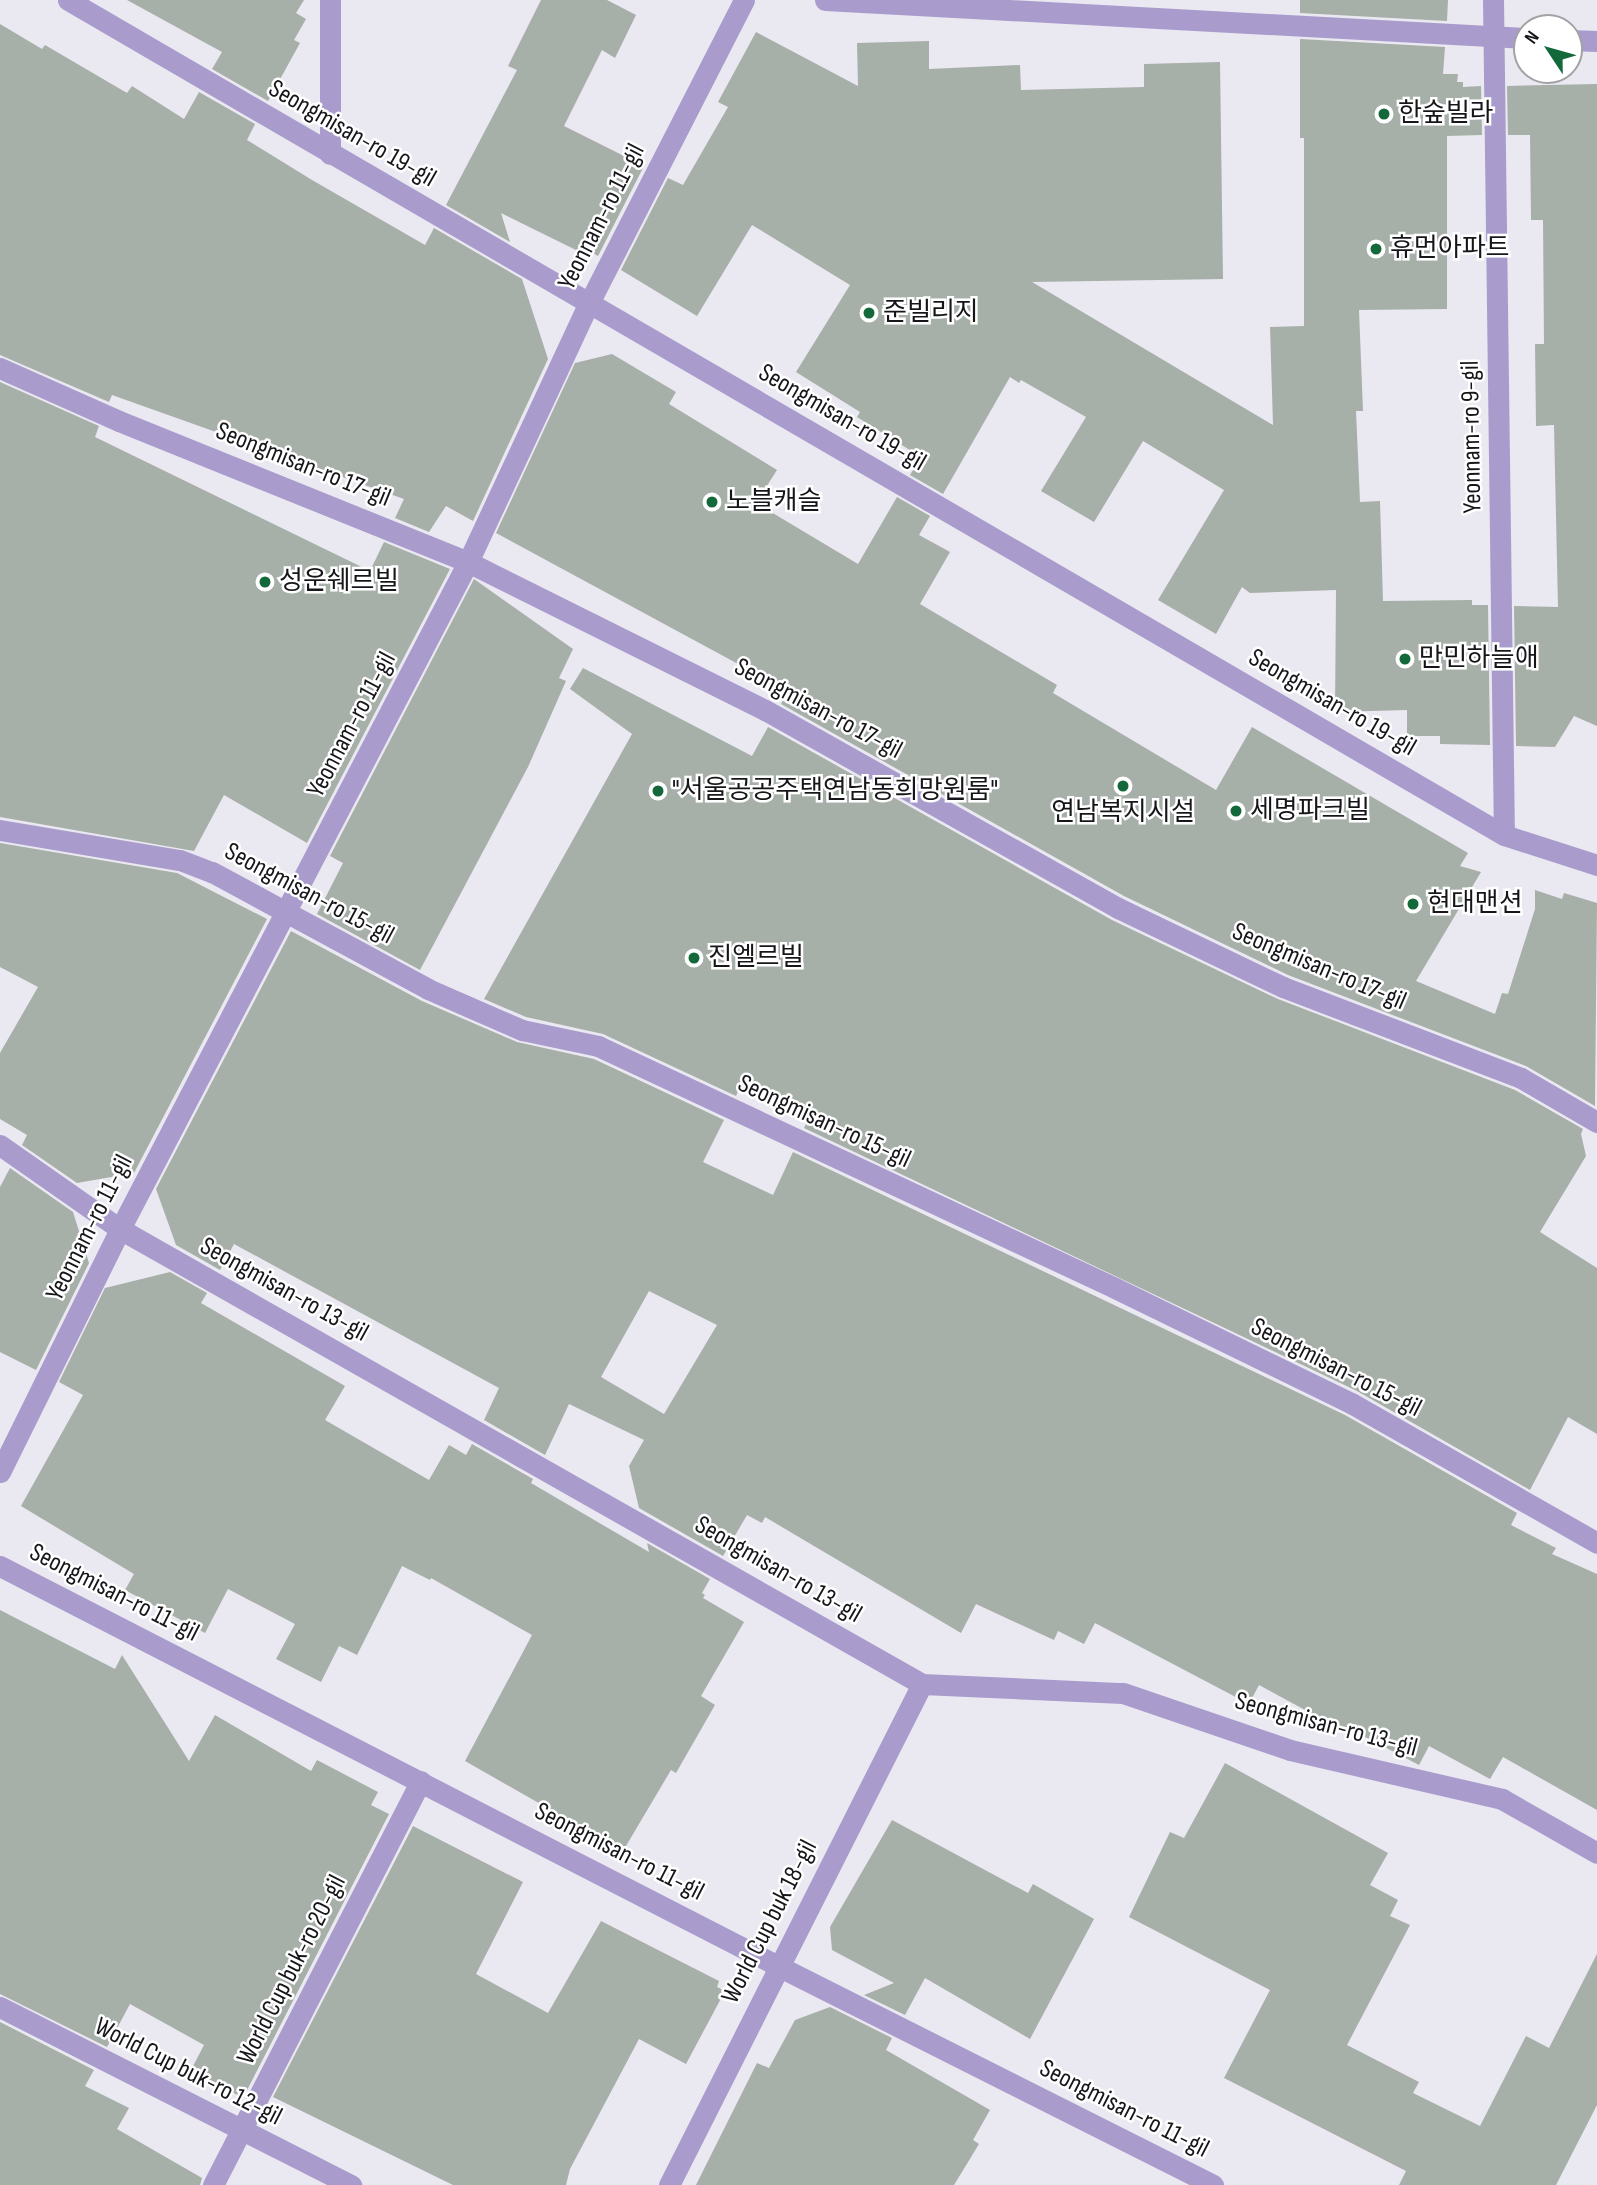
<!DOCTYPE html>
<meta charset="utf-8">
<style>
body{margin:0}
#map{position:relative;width:1597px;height:2185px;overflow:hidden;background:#eae8f1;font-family:"Sofia Sans Condensed","Noto Sans KR",sans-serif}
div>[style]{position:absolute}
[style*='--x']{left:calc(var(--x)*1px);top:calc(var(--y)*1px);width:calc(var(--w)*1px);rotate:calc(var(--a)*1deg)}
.building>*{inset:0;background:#a7afa9}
.minor>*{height:21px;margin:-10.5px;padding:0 10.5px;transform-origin:10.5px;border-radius:10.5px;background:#a99ccd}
.dots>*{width:19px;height:19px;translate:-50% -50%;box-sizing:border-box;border:4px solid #fff;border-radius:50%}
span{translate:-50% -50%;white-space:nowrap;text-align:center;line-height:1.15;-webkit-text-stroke:5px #fff;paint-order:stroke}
.poi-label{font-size:26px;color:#161519}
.left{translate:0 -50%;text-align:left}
.street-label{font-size:26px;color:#161519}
.north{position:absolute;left:1513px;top:14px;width:70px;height:70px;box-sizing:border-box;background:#fff;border:2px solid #a2a1a3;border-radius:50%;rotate:306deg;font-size:19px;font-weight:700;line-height:28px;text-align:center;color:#161519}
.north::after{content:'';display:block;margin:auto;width:24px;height:32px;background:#14693b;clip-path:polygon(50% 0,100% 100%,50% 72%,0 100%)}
</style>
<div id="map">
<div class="building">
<i style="clip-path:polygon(127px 0,304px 0,296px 13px,306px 19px,294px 40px,300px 43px,268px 101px,212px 69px,222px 52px)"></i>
<i style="clip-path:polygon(541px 0,607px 0,636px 15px,615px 58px,602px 50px,564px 126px,644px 166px,598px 256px,581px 246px,578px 251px,501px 213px,510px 242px,446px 205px,517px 70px,508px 66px)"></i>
<i style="clip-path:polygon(1300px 0,1448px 0,1447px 21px,1300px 13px)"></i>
<i style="clip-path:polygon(0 24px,42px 49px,45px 45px,127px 93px,132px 86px,184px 119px,199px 92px,255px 124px,247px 140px,312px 180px,425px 245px,434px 228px,522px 279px,548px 359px,473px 521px,446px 506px,429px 532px,395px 518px,404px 499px,112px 395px,109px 402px,0 355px)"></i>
<i style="clip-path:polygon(756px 32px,858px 86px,857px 43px,929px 41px,929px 69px,1020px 65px,1021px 90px,1144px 87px,1144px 64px,1220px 62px,1223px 279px,1032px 282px,1273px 425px,1270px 327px,1304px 326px,1304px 138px,1300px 138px,1300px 39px,1445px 47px,1443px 74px,1458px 74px,1457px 82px,1463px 82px,1463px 87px,1481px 86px,1482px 135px,1447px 136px,1447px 309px,1359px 310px,1363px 411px,1356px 411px,1360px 502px,1380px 501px,1383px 601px,1472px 600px,1472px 605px,1488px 605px,1490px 745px,1440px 744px,1440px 736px,1407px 736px,1407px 710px,1335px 712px,1336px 590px,1250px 593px,1242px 587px,1216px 634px,1158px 600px,1224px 490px,1143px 441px,1094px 522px,1041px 491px,1086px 417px,1021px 380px,1019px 383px,1010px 377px,943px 494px,910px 475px,921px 457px,857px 417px,860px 412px,796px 372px,850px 285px,752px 225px,697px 316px,621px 270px,668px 178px,683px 185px,728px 107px,718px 102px)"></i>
<i style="clip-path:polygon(1597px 84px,1597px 726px,1574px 716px,1555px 747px,1516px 746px,1514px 606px,1558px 607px,1554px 425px,1536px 426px,1535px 344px,1544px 344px,1543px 220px,1531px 220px,1530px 135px,1508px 135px,1507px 86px)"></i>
<i style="clip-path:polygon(612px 354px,676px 392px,669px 404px,777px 470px,756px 503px,858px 564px,897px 497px,930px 516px,919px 535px,950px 552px,920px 604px,1057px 685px,1053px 693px,1216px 790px,1252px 727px,1468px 853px,1460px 866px,1481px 872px,1416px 981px,1495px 1014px,1502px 993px,1508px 994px,1535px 909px,1535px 890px,1562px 899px,1564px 893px,1597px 903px,1595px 1106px,1526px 1066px,1288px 975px,1124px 896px,781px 704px,788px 691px,496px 533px,575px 363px)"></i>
<i style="clip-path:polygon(0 382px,99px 426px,95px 437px,370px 571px,384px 542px,450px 569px,307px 843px,224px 795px,194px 851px,0 817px)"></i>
<i style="clip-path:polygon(474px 579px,573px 649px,559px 678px,566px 681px,528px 767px,420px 970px,317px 914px,343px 863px,330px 856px)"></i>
<i style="clip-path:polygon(583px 668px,752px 756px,768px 727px,1112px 920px,1278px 999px,1515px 1090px,1583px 1129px,1581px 1134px,1586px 1156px,1540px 1232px,1597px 1268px,1597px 1434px,1568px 1417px,1530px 1490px,1357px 1391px,804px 1128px,810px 1116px,740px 1087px,736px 1096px,603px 1034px,526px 1017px,484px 999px,632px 734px,570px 689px)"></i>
<i style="clip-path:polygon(0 843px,177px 873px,267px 919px,134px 1173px,77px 1183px,22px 1145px,27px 1135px,0 1119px,0 1053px,38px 987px,0 967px)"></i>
<i style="clip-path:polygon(evenodd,291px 931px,422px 1001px,517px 1042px,594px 1059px,724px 1120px,703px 1162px,773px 1195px,793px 1152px,1345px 1415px,1517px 1513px,1511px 1525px,1556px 1548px,1552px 1554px,1597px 1574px,1597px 1810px,1503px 1757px,1490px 1779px,1429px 1746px,1419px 1765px,1346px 1727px,1344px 1731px,1259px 1685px,1249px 1704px,1095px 1623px,1084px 1644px,1058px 1631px,1054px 1640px,976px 1604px,961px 1633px,765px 1517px,762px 1523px,747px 1515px,723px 1556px,639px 1508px,629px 1466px,644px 1440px,569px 1404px,545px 1455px,484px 1420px,499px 1388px,234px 1244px,220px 1270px,176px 1245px,156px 1189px,291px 931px,649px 1291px,717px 1325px,664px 1414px,601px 1377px,649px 1291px)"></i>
<i style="clip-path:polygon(10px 1168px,73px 1212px,89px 1263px,36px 1370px,0 1352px,0 1187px)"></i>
<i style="clip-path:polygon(170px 1272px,207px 1293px,201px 1303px,345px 1386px,325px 1420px,429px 1480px,449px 1445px,466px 1455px,472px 1444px,533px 1479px,531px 1483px,649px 1552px,647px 1543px,710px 1579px,702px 1593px,705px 1595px,703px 1598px,744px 1622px,701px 1696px,715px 1705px,676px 1773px,671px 1770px,623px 1851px,465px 1761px,532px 1635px,431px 1578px,430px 1580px,402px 1566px,357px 1655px,339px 1646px,321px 1682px,276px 1659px,295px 1624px,228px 1589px,205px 1633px,125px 1590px,134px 1574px,21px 1506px,83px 1395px,59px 1382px,105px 1288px)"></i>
<i style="clip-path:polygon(0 1610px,115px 1669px,122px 1655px,189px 1761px,215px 1715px,311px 1771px,317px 1760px,378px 1792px,371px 1805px,389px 1814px,243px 2098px,191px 2070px,204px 2045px,130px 2004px,107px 2047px,0 1994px)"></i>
<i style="clip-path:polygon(1225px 1763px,1388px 1853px,1370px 1885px,1398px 1900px,1390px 1916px,1410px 1925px,1347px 2045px,1419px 2082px,1413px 2093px,1480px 2126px,1526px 2036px,1549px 2048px,1597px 1954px,1597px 2105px,1556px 2185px,1399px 2185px,1406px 2171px,1224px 2078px,1270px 1990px,1129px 1917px,1170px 1832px,1184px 1838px)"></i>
<i style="clip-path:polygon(892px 1820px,1028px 1893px,1033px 1884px,1094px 1919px,1030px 2039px,925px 1978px,905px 2015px,864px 1995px,894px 1983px,832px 1950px,830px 1927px)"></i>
<i style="clip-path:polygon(413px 1826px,523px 1882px,476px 1974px,548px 2013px,601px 1921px,719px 1981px,717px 1987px,725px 1991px,686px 2064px,639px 2039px,570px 2169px,566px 2185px,453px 2185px,273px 2097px)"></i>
<i style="clip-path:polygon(830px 2007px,892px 2038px,886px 2050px,990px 2110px,973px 2140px,979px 2144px,954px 2185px,696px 2185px,757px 2063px,769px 2068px,795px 2020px)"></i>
<i style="clip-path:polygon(0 2022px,94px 2070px,85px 2086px,129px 2108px,117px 2129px,202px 2178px,200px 2185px,0 2185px)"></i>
</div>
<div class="minor">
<i style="--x:68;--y:0;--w:1661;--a:30.18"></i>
<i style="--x:1504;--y:835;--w:98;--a:17.9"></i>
<i style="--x:330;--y:0;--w:154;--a:90"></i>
<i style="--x:825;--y:0;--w:703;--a:3.1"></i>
<i style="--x:1493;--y:0;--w:835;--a:89.25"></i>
<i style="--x:1569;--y:40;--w:28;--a:2"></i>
<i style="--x:0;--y:368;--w:130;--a:24"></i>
<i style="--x:119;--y:421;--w:376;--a:22"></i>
<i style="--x:468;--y:562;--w:332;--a:26.5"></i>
<i style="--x:765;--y:710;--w:405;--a:29.3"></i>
<i style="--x:1118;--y:908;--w:183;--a:25.6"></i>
<i style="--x:1283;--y:987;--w:255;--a:20.9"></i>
<i style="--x:1521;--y:1078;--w:88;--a:30.1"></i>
<i style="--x:0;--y:830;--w:182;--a:9.5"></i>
<i style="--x:180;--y:860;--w:34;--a:21"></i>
<i style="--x:212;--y:872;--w:246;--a:28.4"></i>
<i style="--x:428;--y:989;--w:103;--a:23.6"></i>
<i style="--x:522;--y:1030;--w:78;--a:11.9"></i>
<i style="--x:598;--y:1046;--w:571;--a:25.08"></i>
<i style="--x:1115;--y:1288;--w:263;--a:26"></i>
<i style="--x:1351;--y:1403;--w:283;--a:29.6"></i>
<i style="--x:0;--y:1145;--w:146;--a:35"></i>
<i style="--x:120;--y:1229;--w:922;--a:29.57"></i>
<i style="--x:922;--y:1684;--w:201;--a:2.6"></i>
<i style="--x:1123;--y:1693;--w:176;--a:18.8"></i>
<i style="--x:1290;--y:1750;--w:218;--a:13"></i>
<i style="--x:1502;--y:1799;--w:109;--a:29.6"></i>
<i style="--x:0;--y:1472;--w:271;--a:-63.7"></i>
<i style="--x:120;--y:1229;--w:752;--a:-62.45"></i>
<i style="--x:468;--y:562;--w:286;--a:-65"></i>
<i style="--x:589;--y:303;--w:340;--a:-62.9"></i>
<i style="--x:0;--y:1566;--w:875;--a:27.21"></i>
<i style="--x:778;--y:1966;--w:487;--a:26.7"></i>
<i style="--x:0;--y:2007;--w:394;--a:26.9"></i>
<i style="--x:213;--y:2185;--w:454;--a:-62.8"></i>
<i style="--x:669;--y:2185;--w:561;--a:-63.21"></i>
</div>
<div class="dots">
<i style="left:1384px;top:114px;background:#14693b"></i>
<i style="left:1376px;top:249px;background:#14693b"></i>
<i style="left:869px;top:313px;background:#14693b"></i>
<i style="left:712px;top:502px;background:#14693b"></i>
<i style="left:265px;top:582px;background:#14693b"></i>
<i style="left:1405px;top:659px;background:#14693b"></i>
<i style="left:1123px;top:786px;background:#14693b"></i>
<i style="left:658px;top:791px;background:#14693b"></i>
<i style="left:1236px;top:811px;background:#14693b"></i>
<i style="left:1413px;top:904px;background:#14693b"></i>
<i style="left:694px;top:958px;background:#14693b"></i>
</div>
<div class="poi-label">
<span class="left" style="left:1398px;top:114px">한숲빌라</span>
<span class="left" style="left:1390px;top:249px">휴먼아파트</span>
<span class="left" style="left:883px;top:313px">준빌리지</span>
<span class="left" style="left:726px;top:502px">노블캐슬</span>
<span class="left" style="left:279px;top:582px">성운쉐르빌</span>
<span class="left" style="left:1419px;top:659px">만민하늘애</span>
<span class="left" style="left:672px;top:791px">"서울공공주택연남동희망원룸"</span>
<span class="left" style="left:1250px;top:811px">세명파크빌</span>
<span style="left:1123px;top:813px">연남복지시설</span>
<span class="left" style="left:1427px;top:904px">현대맨션</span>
<span class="left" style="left:708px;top:958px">진엘르빌</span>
</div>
<div class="street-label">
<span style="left:352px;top:134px;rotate:30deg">Seongmisan-ro 19-gil</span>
<span style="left:602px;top:217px;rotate:-63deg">Yeonnam-ro 11-gil</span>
<span style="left:842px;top:418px;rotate:30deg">Seongmisan-ro 19-gil</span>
<span style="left:1472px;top:437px;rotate:-91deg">Yeonnam-ro 9-gil</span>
<span style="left:303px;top:465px;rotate:22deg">Seongmisan-ro 17-gil</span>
<span style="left:1332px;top:703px;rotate:30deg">Seongmisan-ro 19-gil</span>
<span style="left:818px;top:709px;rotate:28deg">Seongmisan-ro 17-gil</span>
<span style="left:352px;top:725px;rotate:-62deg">Yeonnam-ro 11-gil</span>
<span style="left:309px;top:894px;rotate:28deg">Seongmisan-ro 15-gil</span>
<span style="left:1319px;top:967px;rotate:23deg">Seongmisan-ro 17-gil</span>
<span style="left:824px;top:1122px;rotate:25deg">Seongmisan-ro 15-gil</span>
<span style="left:90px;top:1228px;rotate:-63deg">Yeonnam-ro 11-gil</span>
<span style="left:284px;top:1290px;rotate:29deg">Seongmisan-ro 13-gil</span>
<span style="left:1336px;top:1368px;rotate:27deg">Seongmisan-ro 15-gil</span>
<span style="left:778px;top:1570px;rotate:30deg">Seongmisan-ro 13-gil</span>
<span style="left:114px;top:1593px;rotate:27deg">Seongmisan-ro 11-gil</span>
<span style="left:1326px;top:1725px;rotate:15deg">Seongmisan-ro 13-gil</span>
<span style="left:619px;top:1852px;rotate:27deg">Seongmisan-ro 11-gil</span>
<span style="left:770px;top:1922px;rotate:-63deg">World Cup buk 18-gil</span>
<span style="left:292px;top:1970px;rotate:-63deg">World Cup buk-ro 20-gil</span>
<span style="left:188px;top:2072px;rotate:27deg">World Cup buk-ro 12-gil</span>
<span style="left:1124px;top:2109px;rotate:27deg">Seongmisan-ro 11-gil</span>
</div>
<div class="north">N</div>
</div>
